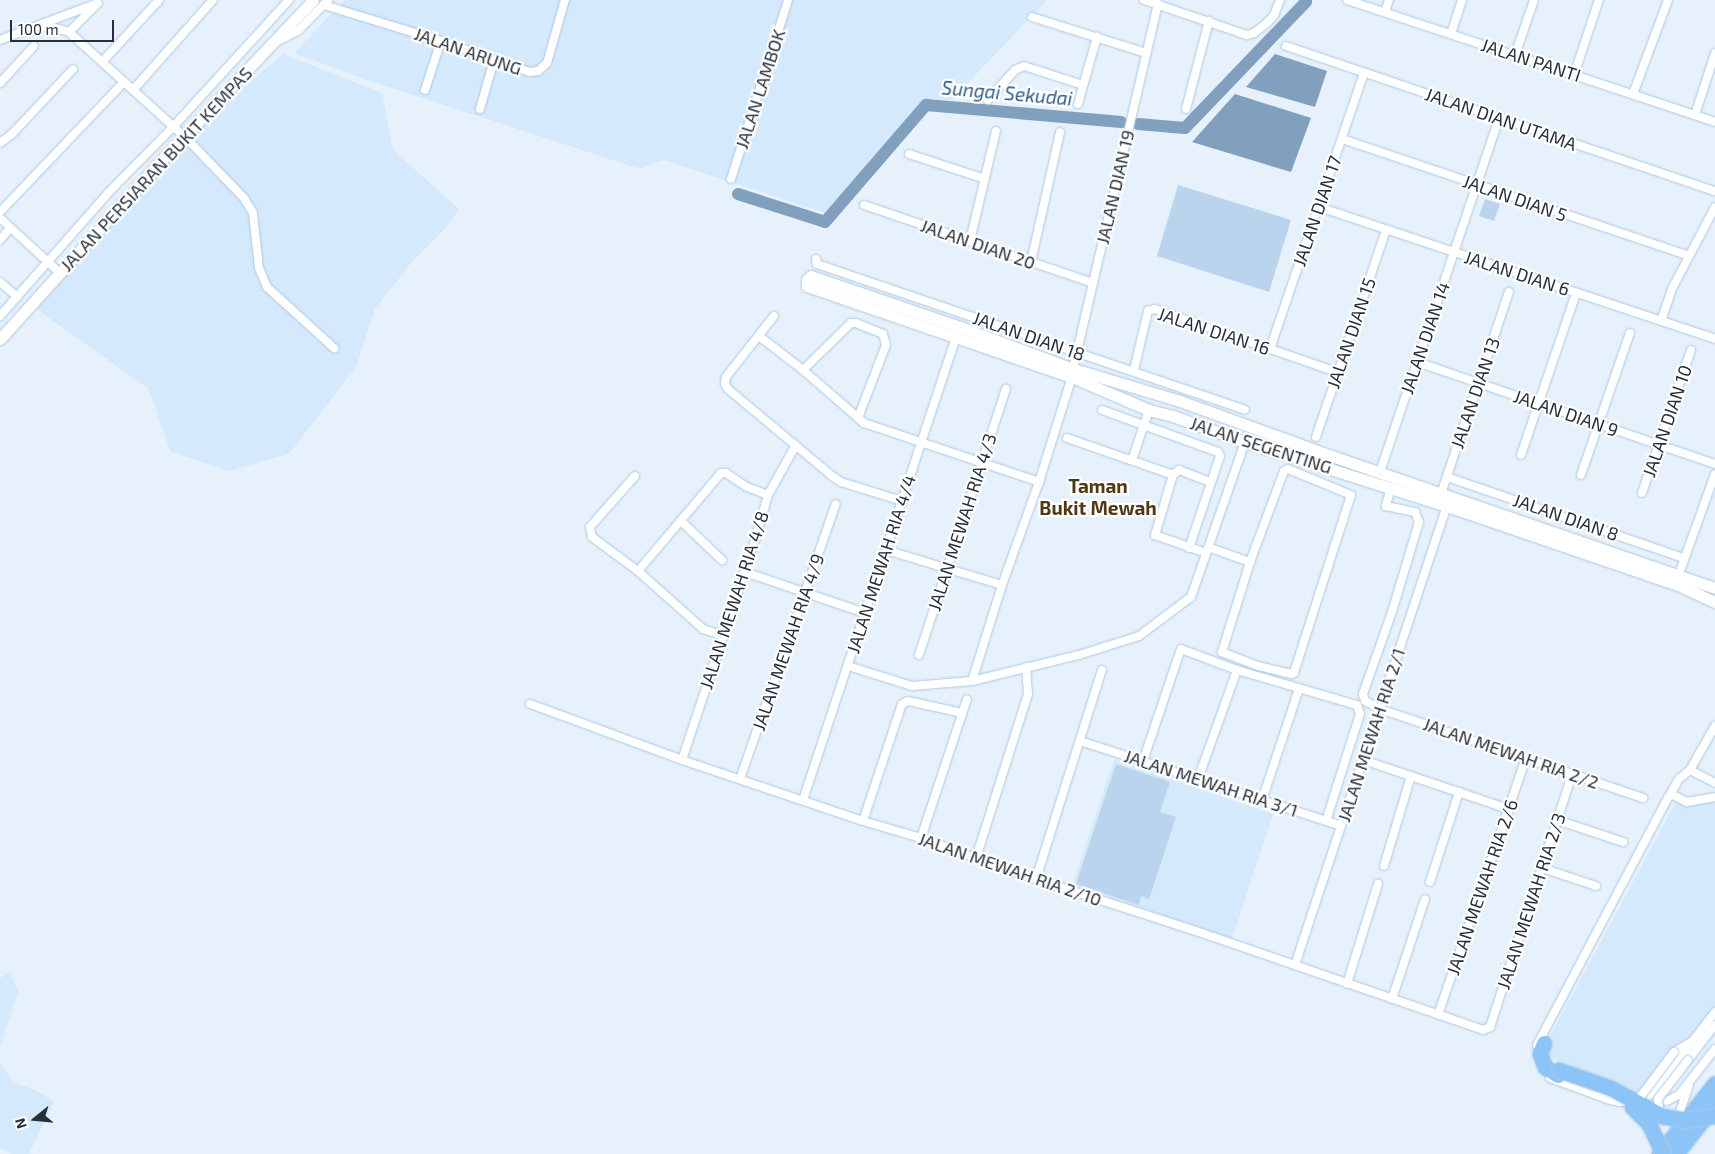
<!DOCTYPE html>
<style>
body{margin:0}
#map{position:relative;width:1715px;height:1154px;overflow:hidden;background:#e6f1fb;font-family:"Exo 2",sans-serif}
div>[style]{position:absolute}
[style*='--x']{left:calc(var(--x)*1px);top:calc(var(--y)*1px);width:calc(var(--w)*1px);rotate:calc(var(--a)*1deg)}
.built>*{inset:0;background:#d5e9fc}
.green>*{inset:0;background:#bbd4ed}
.water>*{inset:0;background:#81a0bd}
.river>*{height:12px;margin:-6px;padding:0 6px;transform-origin:6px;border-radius:6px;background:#81a0bd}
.roads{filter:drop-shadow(0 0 1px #aec8e1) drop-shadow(0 0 1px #aec8e1)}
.street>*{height:8px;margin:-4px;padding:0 4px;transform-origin:4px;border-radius:4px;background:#fff}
.secondary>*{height:11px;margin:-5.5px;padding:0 5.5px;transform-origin:5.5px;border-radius:5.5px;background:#fff}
.highway>*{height:15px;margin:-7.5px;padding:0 7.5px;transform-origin:7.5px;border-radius:7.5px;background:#8dc4f8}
.bridges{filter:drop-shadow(0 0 1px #aec8e1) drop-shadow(0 0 1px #aec8e1)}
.street-bridge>*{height:8px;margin:-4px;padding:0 4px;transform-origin:4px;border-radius:4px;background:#fff}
.highway-bridge>*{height:15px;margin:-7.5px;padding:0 7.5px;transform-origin:7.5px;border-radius:7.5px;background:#8dc4f8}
span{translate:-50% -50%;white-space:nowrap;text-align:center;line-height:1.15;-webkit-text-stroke:4.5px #fff;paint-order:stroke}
.street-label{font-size:18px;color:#26303a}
.water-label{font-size:19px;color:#2c5b84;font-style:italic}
.neighbourhood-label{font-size:19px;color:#503815;font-weight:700}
.north{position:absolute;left:10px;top:1094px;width:50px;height:50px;-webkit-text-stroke:4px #fff;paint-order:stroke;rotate:253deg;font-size:14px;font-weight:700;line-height:20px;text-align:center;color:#26303a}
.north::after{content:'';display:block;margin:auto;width:18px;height:22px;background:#26303a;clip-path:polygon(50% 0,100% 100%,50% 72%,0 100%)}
.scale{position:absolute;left:10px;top:20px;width:104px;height:22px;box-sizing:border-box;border:2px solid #26303a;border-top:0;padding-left:6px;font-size:15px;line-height:18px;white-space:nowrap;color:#26303a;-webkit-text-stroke:4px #fff;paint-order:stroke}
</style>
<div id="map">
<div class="built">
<i style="clip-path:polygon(345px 0,1047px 0,951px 101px,926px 99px,826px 213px,663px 160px,640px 169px,364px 79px,294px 53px)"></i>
<i style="clip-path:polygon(283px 54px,382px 93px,393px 150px,459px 209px,444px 230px,411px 263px,375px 309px,356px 367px,289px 454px,228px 471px,170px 451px,149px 389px,32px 306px,185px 137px)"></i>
<i style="clip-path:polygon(1114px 759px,1273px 814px,1232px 939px,1073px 885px)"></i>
<i style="clip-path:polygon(1715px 801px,1715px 1006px,1644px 1098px,1562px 1066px,1549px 1055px,1547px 1042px,1676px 802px,1686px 807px)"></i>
<i style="clip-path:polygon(10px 972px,18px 992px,0 1046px,0 978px)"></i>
<i style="clip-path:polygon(0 1061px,13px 1082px,37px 1091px,54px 1102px,29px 1154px,13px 1154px,0 1148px)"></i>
</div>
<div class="green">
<i style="clip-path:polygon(1178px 185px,1291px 220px,1269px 292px,1157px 256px)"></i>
<i style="clip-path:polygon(1485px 199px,1500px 204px,1494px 221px,1479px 216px)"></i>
<i style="clip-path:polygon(1116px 764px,1170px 782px,1160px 812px,1176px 817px,1149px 899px,1141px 896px,1139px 905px,1076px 884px)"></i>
</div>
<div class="water">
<i style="clip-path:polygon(1275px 54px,1327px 71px,1315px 107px,1246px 87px)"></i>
<i style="clip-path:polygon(1235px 94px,1311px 118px,1291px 172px,1192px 142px)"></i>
</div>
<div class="river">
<i style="--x:1138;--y:124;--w:47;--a:4.9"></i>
<i style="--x:1185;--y:128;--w:175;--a:-46.2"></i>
<i style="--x:738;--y:194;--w:91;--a:17.8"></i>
<i style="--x:825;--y:222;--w:155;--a:-49.2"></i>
<i style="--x:926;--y:105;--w:196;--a:5"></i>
</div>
<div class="roads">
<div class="street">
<i style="--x:1144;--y:0;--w:109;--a:18.8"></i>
<i style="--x:1247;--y:35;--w:7;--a:-16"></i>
<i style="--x:1254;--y:33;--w:18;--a:-38"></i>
<i style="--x:1268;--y:22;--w:9;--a:-49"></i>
<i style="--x:1274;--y:15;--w:16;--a:-68"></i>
<i style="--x:1347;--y:0;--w:388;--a:18.3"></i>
<i style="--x:324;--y:5;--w:122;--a:17.1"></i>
<i style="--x:441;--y:41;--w:94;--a:19.2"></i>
<i style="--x:530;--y:72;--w:8;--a:-7"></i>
<i style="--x:538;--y:71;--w:12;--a:-42"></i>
<i style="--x:547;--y:63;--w:66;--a:-74.1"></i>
<i style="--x:1385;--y:12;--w:13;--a:-72"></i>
<i style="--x:1032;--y:17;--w:120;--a:17.5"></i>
<i style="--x:39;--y:25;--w:63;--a:-20.4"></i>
<i style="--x:69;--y:32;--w:38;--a:-45"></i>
<i style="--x:1451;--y:34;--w:36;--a:-72"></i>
<i style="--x:0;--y:40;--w:36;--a:-21"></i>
<i style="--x:34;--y:27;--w:18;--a:0"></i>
<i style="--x:52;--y:27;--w:18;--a:16"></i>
<i style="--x:69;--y:32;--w:156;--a:42.2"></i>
<i style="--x:185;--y:137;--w:85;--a:46"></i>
<i style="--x:244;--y:198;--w:17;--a:59"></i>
<i style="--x:253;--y:213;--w:55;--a:83.8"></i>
<i style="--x:259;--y:268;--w:21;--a:67"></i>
<i style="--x:267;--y:287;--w:91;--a:42.3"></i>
<i style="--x:278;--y:41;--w:22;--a:-27"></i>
<i style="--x:298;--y:31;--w:43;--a:-45.9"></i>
<i style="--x:1286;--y:46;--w:453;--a:18.7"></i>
<i style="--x:1515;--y:55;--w:58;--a:-70.9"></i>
<i style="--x:102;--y:62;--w:84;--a:-47.4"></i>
<i style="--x:1574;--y:75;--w:79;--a:-71.6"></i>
<i style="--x:0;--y:83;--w:50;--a:-47.4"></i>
<i style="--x:133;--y:90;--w:120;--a:-48.4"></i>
<i style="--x:425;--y:90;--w:52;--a:-71.9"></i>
<i style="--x:1633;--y:94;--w:100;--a:-69.6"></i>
<i style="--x:988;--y:100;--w:40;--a:-48"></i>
<i style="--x:1015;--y:70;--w:10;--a:-24"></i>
<i style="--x:1024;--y:66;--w:62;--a:17.9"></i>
<i style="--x:1078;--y:104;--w:70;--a:-74.2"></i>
<i style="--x:480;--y:109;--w:51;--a:-74.1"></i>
<i style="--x:1186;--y:109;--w:91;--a:-75.4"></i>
<i style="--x:1695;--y:115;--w:65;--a:-72.1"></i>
<i style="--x:1342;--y:139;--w:366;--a:18.6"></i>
<i style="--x:0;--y:143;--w:15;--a:-37"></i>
<i style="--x:12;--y:134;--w:89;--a:-46.8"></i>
<i style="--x:909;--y:154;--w:80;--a:18.2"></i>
<i style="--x:731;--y:179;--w:188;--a:-72.3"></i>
<i style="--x:864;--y:205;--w:242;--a:18.8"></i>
<i style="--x:1319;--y:207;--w:417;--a:18.4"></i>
<i style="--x:0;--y:212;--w:180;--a:-46.4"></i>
<i style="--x:0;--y:218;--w:81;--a:42.5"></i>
<i style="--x:0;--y:240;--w:16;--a:-50"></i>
<i style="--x:970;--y:241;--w:113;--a:-76.7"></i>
<i style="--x:816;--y:259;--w:5;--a:79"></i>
<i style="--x:817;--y:264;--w:452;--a:18.8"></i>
<i style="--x:1031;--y:262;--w:133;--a:-77.4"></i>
<i style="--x:0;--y:282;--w:23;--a:41"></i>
<i style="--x:0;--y:316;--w:164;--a:-48.7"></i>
<i style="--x:108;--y:193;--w:93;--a:-45.4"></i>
<i style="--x:173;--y:127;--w:172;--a:-47.6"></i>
<i style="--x:774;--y:316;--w:78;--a:128.2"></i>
<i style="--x:726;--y:377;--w:7;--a:98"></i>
<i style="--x:725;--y:384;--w:6;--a:59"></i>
<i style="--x:728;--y:389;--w:136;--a:39.9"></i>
<i style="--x:832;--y:476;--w:11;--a:34"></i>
<i style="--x:841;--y:482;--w:64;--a:17.3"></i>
<i style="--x:1661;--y:321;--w:36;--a:-71"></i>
<i style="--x:1673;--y:287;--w:90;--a:-62.3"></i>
<i style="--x:759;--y:336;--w:56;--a:37.7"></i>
<i style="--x:803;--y:370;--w:81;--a:41"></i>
<i style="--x:864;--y:423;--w:185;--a:18.6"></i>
<i style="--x:1270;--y:349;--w:292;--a:-71.2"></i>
<i style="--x:1417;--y:362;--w:315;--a:18.9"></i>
<i style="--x:1073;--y:369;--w:375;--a:-76.9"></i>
<i style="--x:803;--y:370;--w:67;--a:-44.4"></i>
<i style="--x:851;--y:323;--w:5;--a:0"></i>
<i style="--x:856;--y:323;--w:29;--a:22"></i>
<i style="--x:883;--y:334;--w:11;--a:75"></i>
<i style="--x:886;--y:345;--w:78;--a:111"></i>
<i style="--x:1134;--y:370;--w:61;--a:-76.7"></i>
<i style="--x:1148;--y:311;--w:7;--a:-16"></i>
<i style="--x:1155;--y:309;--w:193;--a:19.1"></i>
<i style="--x:1102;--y:410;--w:123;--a:19.9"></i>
<i style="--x:1218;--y:452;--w:4;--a:63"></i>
<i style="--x:1220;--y:456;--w:97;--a:108.6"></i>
<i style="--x:1316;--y:437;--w:219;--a:-71.3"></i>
<i style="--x:1067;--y:438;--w:112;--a:19.2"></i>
<i style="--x:1173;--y:475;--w:63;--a:106.7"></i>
<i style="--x:1155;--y:535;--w:54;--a:19.4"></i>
<i style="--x:1521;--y:455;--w:171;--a:-71.2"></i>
<i style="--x:1132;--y:460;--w:53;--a:-71.2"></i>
<i style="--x:1288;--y:469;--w:68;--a:22.4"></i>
<i style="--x:1351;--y:495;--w:187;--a:107.8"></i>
<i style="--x:1294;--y:673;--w:3;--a:162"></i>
<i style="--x:1291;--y:674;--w:34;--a:-166"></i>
<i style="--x:1258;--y:666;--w:39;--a:-159"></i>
<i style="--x:1222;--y:652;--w:94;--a:-72.7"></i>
<i style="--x:1250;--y:562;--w:97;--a:-69.5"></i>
<i style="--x:1284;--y:471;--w:4;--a:-27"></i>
<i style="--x:1380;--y:472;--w:373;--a:-71.4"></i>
<i style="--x:1173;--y:475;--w:8;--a:-40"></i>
<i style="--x:1179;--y:470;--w:34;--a:21"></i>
<i style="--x:1581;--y:475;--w:150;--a:-71"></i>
<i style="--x:635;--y:476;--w:68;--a:131.4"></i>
<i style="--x:590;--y:527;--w:10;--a:79"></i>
<i style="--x:592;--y:537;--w:57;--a:36.5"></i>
<i style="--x:638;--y:571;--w:87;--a:41.7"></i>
<i style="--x:703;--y:629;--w:21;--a:19"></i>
<i style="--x:1447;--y:477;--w:250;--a:18.9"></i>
<i style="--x:1391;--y:487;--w:20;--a:105"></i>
<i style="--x:1386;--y:506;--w:30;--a:12"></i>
<i style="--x:1415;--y:512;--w:11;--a:68"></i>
<i style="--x:1419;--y:522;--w:94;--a:106.7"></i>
<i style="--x:1392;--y:612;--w:87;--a:109.5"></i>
<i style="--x:1363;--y:694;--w:7;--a:74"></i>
<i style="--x:1365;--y:701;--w:17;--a:28"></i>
<i style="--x:1380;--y:709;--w:278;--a:18.7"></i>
<i style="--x:1642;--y:493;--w:151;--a:-71.1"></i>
<i style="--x:1441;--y:494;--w:213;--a:-71.4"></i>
<i style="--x:681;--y:521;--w:57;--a:43.6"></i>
<i style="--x:1208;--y:547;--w:45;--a:19.7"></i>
<i style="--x:886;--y:550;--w:121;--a:16.8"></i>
<i style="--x:638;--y:571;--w:128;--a:-49.7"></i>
<i style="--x:721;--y:473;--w:5;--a:0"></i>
<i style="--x:726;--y:473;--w:25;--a:34"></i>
<i style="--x:747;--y:487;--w:22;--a:21"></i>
<i style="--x:745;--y:572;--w:127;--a:18.9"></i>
<i style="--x:1679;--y:574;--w:106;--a:-70.2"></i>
<i style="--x:919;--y:655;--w:280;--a:-71.9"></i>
<i style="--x:848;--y:666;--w:67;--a:17.4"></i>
<i style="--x:912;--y:686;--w:60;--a:-4.8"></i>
<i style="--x:972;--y:681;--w:110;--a:-13.7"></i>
<i style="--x:1079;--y:655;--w:63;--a:-17.6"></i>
<i style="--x:1139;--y:636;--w:65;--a:-36.9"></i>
<i style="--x:1191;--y:597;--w:164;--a:-70.8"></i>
<i style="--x:972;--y:681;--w:101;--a:-72.6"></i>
<i style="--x:1002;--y:585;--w:109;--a:-70.2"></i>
<i style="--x:1039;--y:482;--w:110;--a:-72.6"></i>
<i style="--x:530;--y:704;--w:162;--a:20.2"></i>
<i style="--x:682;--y:760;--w:191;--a:18.6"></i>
<i style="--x:863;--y:821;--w:60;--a:16.3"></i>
<i style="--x:921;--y:838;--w:90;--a:20.3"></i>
<i style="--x:1005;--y:869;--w:201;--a:18"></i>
<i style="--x:1196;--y:931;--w:304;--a:19"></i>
<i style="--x:1483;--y:1030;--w:8;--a:-23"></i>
<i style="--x:1490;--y:1027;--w:266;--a:-72"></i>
<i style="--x:1080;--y:741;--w:274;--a:18"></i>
<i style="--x:682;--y:760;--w:232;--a:-71.6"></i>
<i style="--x:755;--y:540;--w:47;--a:-73.9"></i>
<i style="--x:768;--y:495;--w:57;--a:-60.8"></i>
<i style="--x:1363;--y:760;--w:154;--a:18.6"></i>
<i style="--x:1143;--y:761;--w:118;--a:-71.3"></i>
<i style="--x:1181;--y:649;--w:60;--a:20.6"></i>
<i style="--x:1237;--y:670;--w:125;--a:16.3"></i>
<i style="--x:1357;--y:705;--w:9;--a:72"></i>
<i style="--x:1360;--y:714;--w:112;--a:107.6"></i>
<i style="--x:1690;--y:770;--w:28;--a:27"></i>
<i style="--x:740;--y:779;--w:291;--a:-70.8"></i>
<i style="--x:1198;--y:779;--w:116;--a:-70.3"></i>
<i style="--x:1671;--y:794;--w:18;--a:27"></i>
<i style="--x:1687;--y:802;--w:28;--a:-10"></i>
<i style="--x:803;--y:800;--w:490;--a:-71.7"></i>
<i style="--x:1262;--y:800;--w:117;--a:-71.6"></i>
<i style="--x:1557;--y:820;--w:70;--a:18.4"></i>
<i style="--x:863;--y:821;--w:123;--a:-71.6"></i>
<i style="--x:902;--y:704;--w:7;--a:-27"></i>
<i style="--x:908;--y:701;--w:55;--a:12.5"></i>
<i style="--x:921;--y:838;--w:146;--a:-71.7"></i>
<i style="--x:976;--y:858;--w:172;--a:-72.4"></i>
<i style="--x:1028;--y:694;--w:27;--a:-94"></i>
<i style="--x:1384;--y:866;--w:94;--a:-73.3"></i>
<i style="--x:1542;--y:868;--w:57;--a:18.4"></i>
<i style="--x:1036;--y:879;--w:219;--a:-72.5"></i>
<i style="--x:1430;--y:882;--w:95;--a:-72.1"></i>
<i style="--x:1295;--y:965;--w:484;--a:-71.7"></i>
<i style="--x:1347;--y:984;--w:105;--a:-72.8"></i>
<i style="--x:1392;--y:999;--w:105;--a:-71.7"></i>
<i style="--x:1438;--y:1015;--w:272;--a:-71.1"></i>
<i style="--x:1537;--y:1045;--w:280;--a:-62.1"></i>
<i style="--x:1668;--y:798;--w:22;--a:-60"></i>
<i style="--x:1679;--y:779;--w:14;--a:-39"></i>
<i style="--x:1690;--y:770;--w:51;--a:-60.4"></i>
<i style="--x:1674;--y:1052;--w:20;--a:-30"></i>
<i style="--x:1688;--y:1060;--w:44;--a:-52.4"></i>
<i style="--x:1550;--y:1078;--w:61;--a:20.2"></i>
<i style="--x:1607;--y:1099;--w:13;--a:13"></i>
<i style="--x:1620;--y:1102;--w:22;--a:0"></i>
<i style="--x:1642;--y:1102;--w:16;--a:-43"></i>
<i style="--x:1654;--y:1091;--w:100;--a:-52.3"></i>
<i style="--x:1667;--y:1101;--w:13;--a:-27"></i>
<i style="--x:1679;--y:1095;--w:58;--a:-52"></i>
<i style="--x:1677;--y:1120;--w:36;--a:-71"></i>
</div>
<div class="secondary">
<i style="--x:0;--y:339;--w:237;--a:-47.9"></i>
<i style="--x:159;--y:163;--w:224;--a:-46.6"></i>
<i style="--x:1715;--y:588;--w:426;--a:-161"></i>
<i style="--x:1312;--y:449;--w:140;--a:-160"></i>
<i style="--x:1180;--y:401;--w:112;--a:-163.3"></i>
<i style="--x:1073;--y:369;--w:121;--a:-159.6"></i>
<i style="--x:960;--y:327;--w:157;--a:-161.1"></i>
<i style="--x:811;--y:276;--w:6;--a:135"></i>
<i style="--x:807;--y:280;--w:6;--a:90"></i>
<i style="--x:807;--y:286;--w:280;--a:19"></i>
<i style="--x:1072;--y:377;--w:84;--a:23.2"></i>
<i style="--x:1149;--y:410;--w:25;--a:14"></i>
<i style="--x:1173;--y:416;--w:77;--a:19.9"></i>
<i style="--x:1245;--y:442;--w:212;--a:17.6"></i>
<i style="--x:1447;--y:506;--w:244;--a:18.9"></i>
<i style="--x:1678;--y:585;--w:41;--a:24.7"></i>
</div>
<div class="highway">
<i style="--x:1544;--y:1043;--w:11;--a:112"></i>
<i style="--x:1540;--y:1053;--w:6;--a:72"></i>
<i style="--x:1542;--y:1059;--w:9;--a:69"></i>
<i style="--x:1545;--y:1067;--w:15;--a:32"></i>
<i style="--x:1659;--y:1154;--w:90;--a:-51.7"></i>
<i style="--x:1676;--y:1154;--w:63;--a:-52"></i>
</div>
</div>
<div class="bridges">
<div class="street-bridge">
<i style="--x:1640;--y:1105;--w:9;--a:-84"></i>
<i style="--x:1641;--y:1096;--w:55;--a:-53.1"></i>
<i style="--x:1659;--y:1112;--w:13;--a:-94"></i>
<i style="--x:1658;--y:1099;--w:49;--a:-52.4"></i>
</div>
<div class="highway-bridge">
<i style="--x:1559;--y:1070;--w:55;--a:19.1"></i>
<i style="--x:1611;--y:1088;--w:58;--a:28.8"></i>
<i style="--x:1662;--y:1116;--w:23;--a:10"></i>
<i style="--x:1685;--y:1120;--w:30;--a:-8"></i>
<i style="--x:1632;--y:1107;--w:24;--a:45"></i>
<i style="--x:1649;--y:1124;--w:33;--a:65"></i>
</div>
</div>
<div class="street-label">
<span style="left:468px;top:51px;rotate:19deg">JALAN ARUNG</span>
<span style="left:1531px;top:60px;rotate:18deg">JALAN PANTI</span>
<span style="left:760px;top:89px;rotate:-72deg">JALAN LAMBOK</span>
<span style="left:1501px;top:119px;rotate:19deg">JALAN DIAN UTAMA</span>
<span style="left:156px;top:169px;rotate:-47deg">JALAN PERSIARAN BUKIT KEMPAS</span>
<span style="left:1115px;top:187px;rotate:-77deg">JALAN DIAN 19</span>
<span style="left:1515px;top:198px;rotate:19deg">JALAN DIAN 5</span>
<span style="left:1317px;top:211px;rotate:-71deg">JALAN DIAN 17</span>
<span style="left:978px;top:244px;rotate:19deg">JALAN DIAN 20</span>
<span style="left:1517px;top:273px;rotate:18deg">JALAN DIAN 6</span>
<span style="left:1214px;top:331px;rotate:18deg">JALAN DIAN 16</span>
<span style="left:1351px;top:333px;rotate:-71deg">JALAN DIAN 15</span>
<span style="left:1029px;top:336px;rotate:19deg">JALAN DIAN 18</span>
<span style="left:1425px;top:338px;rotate:-71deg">JALAN DIAN 14</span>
<span style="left:1475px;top:393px;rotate:-71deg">JALAN DIAN 13</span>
<span style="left:1566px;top:413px;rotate:19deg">JALAN DIAN 9</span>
<span style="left:1667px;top:421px;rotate:-71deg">JALAN DIAN 10</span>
<span style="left:1261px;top:445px;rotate:18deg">JALAN SEGENTING</span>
<span style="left:1566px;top:517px;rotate:19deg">JALAN DIAN 8</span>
<span style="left:962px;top:522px;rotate:-72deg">JALAN MEWAH RIA 4/3</span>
<span style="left:881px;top:564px;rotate:-72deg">JALAN MEWAH RIA 4/4</span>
<span style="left:734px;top:600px;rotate:-72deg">JALAN MEWAH RIA 4/8</span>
<span style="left:788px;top:642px;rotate:-71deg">JALAN MEWAH RIA 4/9</span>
<span style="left:1371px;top:735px;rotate:-72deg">JALAN MEWAH RIA 2/1</span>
<span style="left:1511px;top:753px;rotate:19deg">JALAN MEWAH RIA 2/2</span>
<span style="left:1211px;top:783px;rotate:18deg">JALAN MEWAH RIA 3/1</span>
<span style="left:1010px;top:869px;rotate:19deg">JALAN MEWAH RIA 2/10</span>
<span style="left:1482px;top:887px;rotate:-71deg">JALAN MEWAH RIA 2/6</span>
<span style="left:1531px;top:901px;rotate:-72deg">JALAN MEWAH RIA 2/3</span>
</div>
<div class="water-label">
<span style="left:1007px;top:93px;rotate:5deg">Sungai Sekudai</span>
</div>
<div class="neighbourhood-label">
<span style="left:1098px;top:497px">Taman<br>Bukit Mewah</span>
</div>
<div class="north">N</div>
<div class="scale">100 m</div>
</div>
